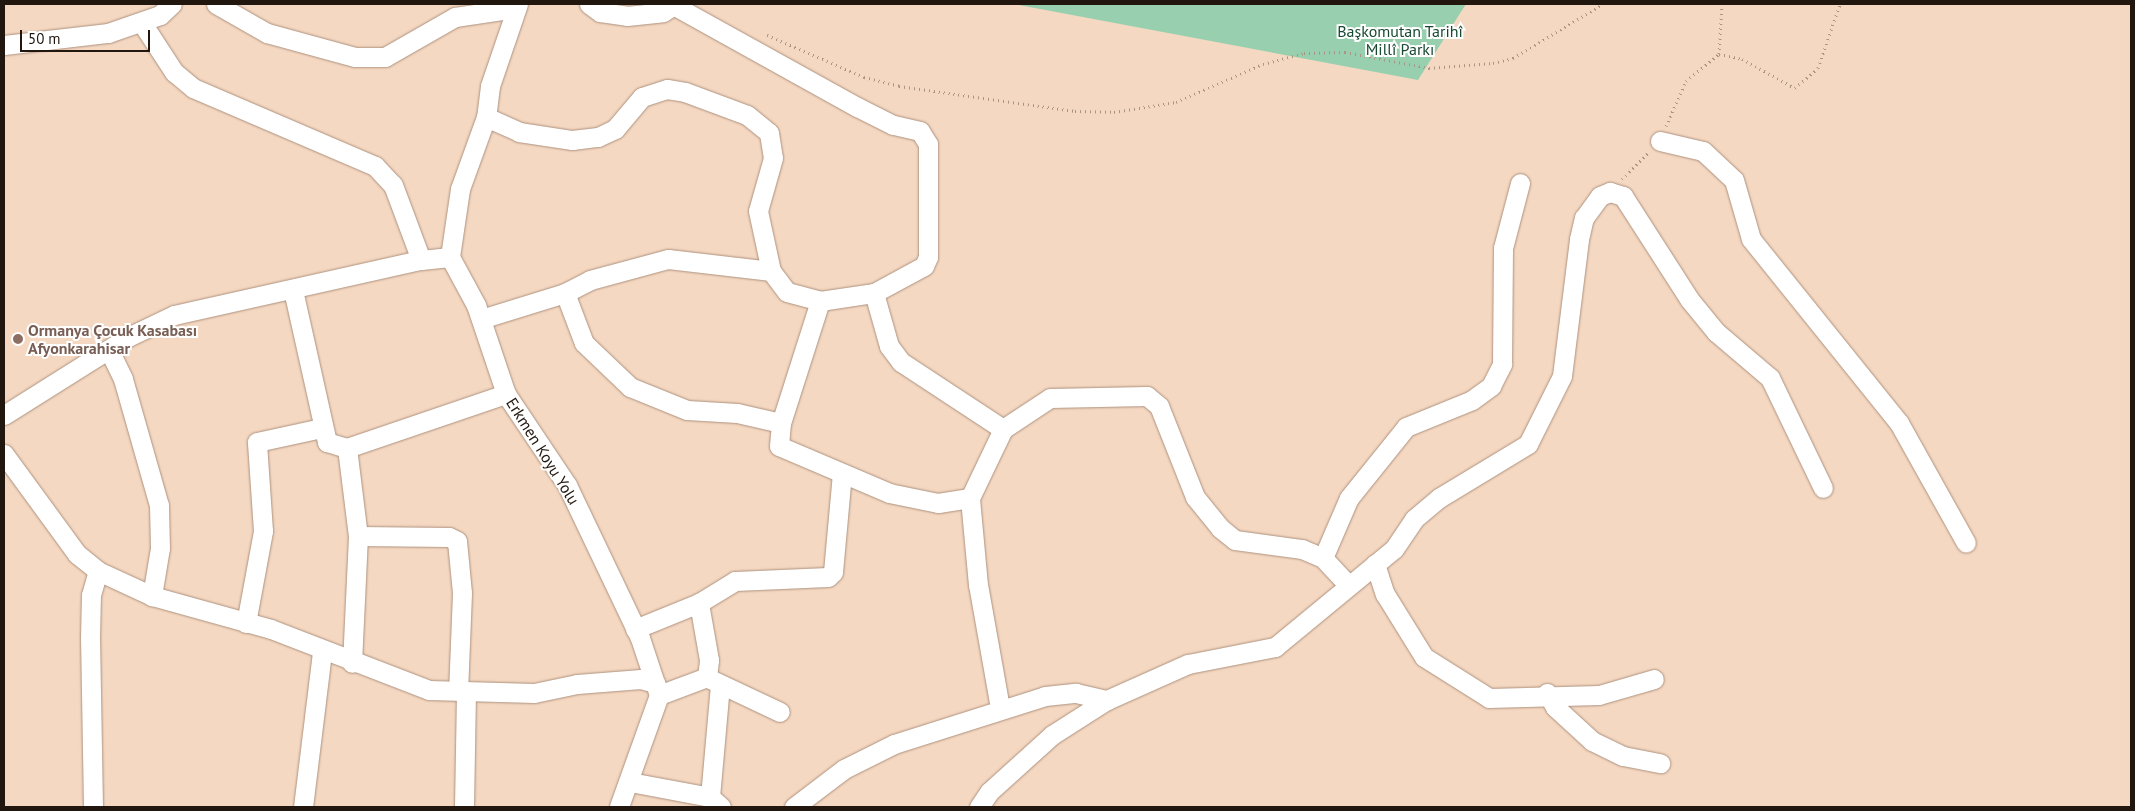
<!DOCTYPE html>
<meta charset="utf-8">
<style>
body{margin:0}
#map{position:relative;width:2135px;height:811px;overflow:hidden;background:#f5d8c2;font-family:"PT Sans",sans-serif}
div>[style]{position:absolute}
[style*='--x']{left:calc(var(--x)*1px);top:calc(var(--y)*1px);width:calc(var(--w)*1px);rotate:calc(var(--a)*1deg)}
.green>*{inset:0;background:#98d0af}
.path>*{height:3px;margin-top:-1.5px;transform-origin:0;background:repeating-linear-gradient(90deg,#aa9483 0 1px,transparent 0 5px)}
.roads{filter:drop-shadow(0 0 1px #ad927e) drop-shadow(0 0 1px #ad927e)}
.minor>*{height:19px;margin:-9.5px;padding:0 9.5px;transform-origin:9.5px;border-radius:9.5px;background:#fff}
.dots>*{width:14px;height:14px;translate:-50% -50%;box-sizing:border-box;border:2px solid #fff;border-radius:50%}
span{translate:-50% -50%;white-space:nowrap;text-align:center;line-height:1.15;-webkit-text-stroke:4px #fff;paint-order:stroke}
.park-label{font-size:16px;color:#174830}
.education-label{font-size:16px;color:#785e54;font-weight:700}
.left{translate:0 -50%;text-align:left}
.street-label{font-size:16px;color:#21170f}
.frame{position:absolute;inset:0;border:5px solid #21170f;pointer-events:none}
.scale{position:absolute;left:20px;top:30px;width:130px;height:22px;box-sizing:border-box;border:2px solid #21170f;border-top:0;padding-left:6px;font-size:15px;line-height:18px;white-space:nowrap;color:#21170f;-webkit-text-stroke:4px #fff;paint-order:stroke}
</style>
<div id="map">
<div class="green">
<i style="clip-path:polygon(1013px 4px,1466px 4px,1418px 80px)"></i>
</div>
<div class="path">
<i style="--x:767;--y:35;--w:106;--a:23.4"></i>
<i style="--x:864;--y:77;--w:36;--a:14"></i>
<i style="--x:899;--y:86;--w:178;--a:8.1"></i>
<i style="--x:1075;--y:111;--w:39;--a:1"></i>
<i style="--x:1114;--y:112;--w:63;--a:-9.2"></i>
<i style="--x:1176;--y:102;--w:95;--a:-23.6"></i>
<i style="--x:1263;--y:64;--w:42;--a:-15"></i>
<i style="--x:1304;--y:53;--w:41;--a:-1.4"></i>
<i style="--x:1345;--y:52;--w:86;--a:10.8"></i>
<i style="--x:1429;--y:68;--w:64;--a:-4.5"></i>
<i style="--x:1493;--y:63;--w:21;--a:-14"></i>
<i style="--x:1513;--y:58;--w:105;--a:-31"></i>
<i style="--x:1719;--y:54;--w:50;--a:-86.6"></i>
<i style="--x:1666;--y:126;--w:49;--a:-66"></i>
<i style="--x:1686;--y:81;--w:43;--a:-39.3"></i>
<i style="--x:1719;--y:54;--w:24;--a:12"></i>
<i style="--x:1742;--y:59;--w:60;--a:28.7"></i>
<i style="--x:1795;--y:88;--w:30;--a:-41"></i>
<i style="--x:1818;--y:68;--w:68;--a:-71"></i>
<i style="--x:1622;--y:179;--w:37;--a:-45"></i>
</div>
<div class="roads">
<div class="minor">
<i style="--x:216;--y:4;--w:59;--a:29.6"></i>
<i style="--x:267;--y:33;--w:91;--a:15.3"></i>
<i style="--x:355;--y:57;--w:30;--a:0"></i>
<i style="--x:385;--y:57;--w:81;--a:-29.7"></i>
<i style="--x:455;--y:17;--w:61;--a:-8.5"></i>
<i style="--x:518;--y:4;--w:87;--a:108.9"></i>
<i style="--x:490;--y:86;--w:31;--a:97"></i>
<i style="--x:486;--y:117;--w:77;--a:109.9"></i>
<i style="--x:460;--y:189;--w:69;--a:98.4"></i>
<i style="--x:450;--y:257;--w:55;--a:61.6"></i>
<i style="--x:476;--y:305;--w:94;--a:71.4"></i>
<i style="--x:506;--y:394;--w:110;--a:56.2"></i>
<i style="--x:567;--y:485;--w:170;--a:64.5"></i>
<i style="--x:640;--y:638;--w:60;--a:71.6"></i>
<i style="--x:659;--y:695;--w:119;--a:109.7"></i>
<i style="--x:589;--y:4;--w:14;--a:36"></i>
<i style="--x:600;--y:12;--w:27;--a:8"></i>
<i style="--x:627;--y:16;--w:36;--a:-6"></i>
<i style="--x:663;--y:12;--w:15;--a:-32"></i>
<i style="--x:142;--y:23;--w:59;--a:56.9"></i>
<i style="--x:174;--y:72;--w:25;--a:40"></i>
<i style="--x:193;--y:88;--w:198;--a:23.2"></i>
<i style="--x:375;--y:166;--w:26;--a:47"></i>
<i style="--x:393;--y:185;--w:80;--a:69.5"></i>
<i style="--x:4;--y:45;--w:105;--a:-6.6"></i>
<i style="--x:108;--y:33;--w:55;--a:-19.1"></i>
<i style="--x:160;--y:15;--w:16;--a:-43"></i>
<i style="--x:486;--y:117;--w:36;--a:24"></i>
<i style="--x:519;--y:132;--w:54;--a:8.6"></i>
<i style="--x:572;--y:140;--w:26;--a:-7"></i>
<i style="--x:598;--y:137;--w:19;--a:-25"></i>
<i style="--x:615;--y:129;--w:42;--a:-49.8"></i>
<i style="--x:642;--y:97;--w:26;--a:-18"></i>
<i style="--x:667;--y:89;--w:18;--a:9"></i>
<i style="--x:685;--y:92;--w:66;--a:20.4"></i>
<i style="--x:747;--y:115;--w:28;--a:39"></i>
<i style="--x:769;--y:133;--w:25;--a:81"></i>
<i style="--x:773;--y:158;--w:55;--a:105.8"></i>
<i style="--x:758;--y:211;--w:61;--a:77.8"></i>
<i style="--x:771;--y:271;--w:26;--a:53"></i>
<i style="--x:787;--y:292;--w:34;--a:15"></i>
<i style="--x:820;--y:301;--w:55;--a:-8.4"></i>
<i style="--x:874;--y:293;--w:57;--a:-28.4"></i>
<i style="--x:924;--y:266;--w:10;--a:-66"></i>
<i style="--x:928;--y:257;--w:113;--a:-90"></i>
<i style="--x:928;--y:144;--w:15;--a:-122"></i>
<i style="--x:920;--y:131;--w:28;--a:-167"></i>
<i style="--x:893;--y:125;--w:40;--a:-153.4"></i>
<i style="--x:857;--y:107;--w:208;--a:-151"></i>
<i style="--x:1660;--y:141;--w:44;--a:13.1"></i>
<i style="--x:1703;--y:151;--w:42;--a:43.1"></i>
<i style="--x:1734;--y:180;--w:61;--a:73.9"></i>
<i style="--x:1751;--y:239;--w:236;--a:51.2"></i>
<i style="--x:1899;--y:423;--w:137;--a:60.8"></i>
<i style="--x:293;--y:290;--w:156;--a:77.4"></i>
<i style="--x:327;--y:442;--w:21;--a:17"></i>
<i style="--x:347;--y:448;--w:168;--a:-18.8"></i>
<i style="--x:565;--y:293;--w:28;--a:-27"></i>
<i style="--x:590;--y:280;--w:81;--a:-15.1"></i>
<i style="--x:668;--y:259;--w:104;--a:6.6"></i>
<i style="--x:874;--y:293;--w:55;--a:74.2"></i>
<i style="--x:889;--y:346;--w:20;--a:53"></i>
<i style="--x:901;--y:362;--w:122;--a:33.3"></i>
<i style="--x:820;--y:301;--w:128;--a:107.7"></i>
<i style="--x:781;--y:423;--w:23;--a:95"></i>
<i style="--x:779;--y:446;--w:120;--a:23.1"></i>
<i style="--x:889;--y:493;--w:50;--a:11.5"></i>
<i style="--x:938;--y:503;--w:32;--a:-9"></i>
<i style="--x:481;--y:319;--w:88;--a:-17.2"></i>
<i style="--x:565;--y:293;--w:53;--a:69.2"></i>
<i style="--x:584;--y:343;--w:64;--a:43.7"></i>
<i style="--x:630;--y:387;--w:61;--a:22"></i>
<i style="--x:687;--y:410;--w:50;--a:3.4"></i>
<i style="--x:737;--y:413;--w:45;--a:12.8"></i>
<i style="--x:109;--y:350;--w:32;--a:64"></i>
<i style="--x:123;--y:379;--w:131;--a:74.1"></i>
<i style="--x:159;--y:505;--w:43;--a:88.7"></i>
<i style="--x:160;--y:548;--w:49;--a:99.5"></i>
<i style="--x:4;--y:415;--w:146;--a:-32.2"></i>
<i style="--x:128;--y:337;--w:51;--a:-25.6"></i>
<i style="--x:174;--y:315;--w:253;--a:-12.6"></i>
<i style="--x:421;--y:260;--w:29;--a:-6"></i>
<i style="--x:347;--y:448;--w:89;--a:82.9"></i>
<i style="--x:358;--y:536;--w:127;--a:92.7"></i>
<i style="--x:4;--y:454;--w:124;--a:53.9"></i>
<i style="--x:77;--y:554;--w:27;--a:39"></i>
<i style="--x:98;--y:571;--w:60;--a:24.8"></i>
<i style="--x:152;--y:596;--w:123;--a:15.5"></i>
<i style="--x:271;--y:629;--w:169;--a:21.1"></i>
<i style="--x:429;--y:690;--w:105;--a:1.6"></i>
<i style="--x:534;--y:693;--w:44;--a:-11.8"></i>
<i style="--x:577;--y:684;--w:64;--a:-4.5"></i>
<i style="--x:641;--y:679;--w:15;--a:16"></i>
<i style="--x:358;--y:536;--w:91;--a:0.6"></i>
<i style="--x:449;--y:537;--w:9;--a:27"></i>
<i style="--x:457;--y:541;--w:52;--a:84.5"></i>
<i style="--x:462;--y:593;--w:98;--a:92.3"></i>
<i style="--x:1323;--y:558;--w:65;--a:-66.6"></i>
<i style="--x:1349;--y:498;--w:91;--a:-51.2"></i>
<i style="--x:1406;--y:427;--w:71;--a:-22.2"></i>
<i style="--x:1472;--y:400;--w:24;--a:-36"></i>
<i style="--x:1491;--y:386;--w:25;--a:-63"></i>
<i style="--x:1502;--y:364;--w:116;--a:-89.5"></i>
<i style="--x:1503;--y:248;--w:67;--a:-75.3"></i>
<i style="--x:1375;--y:564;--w:32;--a:72"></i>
<i style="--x:1385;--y:594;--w:74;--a:58.2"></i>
<i style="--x:1424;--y:657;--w:77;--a:32.2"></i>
<i style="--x:1489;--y:698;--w:110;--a:-1.6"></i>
<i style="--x:1599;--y:695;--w:57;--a:-16.2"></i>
<i style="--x:246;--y:623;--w:94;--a:-79.5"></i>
<i style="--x:263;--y:531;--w:89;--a:-93.9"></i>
<i style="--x:257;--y:442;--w:66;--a:-12.3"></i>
<i style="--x:635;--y:629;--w:69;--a:-22.1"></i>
<i style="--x:699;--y:603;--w:42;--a:-31.4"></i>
<i style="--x:735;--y:581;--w:93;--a:-2.5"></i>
<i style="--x:828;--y:577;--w:7;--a:-45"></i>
<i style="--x:833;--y:572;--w:98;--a:-84.8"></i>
<i style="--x:710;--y:679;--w:77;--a:25.2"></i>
<i style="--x:1547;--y:693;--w:16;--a:60"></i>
<i style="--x:1555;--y:707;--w:50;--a:42.6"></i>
<i style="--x:1592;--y:741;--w:34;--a:26"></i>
<i style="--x:1623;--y:756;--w:38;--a:11"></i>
<i style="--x:659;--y:695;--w:51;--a:-20.6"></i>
<i style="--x:707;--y:677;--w:17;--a:-83"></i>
<i style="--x:709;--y:660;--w:58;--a:-100"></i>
<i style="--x:1000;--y:708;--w:125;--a:-100.1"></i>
<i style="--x:978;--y:585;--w:87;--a:-95.3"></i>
<i style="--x:970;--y:498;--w:76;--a:-64.4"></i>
<i style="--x:1003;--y:429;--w:56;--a:-33.4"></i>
<i style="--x:1050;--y:398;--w:97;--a:-1.2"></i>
<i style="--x:1147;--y:396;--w:16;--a:40"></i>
<i style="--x:1159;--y:406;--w:98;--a:68.4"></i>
<i style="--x:1195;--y:497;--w:40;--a:51"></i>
<i style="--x:1220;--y:528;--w:19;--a:39"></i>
<i style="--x:1235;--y:540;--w:68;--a:7.7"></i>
<i style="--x:1302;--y:549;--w:23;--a:23"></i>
<i style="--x:1323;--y:558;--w:37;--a:47"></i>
<i style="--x:630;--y:782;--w:81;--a:10.6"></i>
<i style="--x:710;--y:797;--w:15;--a:42"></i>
<i style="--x:710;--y:797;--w:111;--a:-84.9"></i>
<i style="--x:93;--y:807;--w:169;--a:-91"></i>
<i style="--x:90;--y:638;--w:43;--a:-88.7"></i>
<i style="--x:91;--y:595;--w:25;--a:-74"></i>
<i style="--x:303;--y:807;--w:156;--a:-83"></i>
<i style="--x:464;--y:807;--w:114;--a:-89"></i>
<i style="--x:794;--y:807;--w:63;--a:-37.2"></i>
<i style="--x:844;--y:769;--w:56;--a:-26.6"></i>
<i style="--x:894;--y:744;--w:158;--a:-17.6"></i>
<i style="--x:1045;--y:696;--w:31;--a:-6"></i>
<i style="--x:1076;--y:693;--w:32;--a:13"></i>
<i style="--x:979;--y:807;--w:18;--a:-56"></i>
<i style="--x:989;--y:792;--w:85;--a:-42.1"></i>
<i style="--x:1052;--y:735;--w:65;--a:-32.5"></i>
<i style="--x:1107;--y:700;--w:89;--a:-24"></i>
<i style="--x:1188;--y:664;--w:89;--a:-11.1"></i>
<i style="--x:1275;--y:647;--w:154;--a:-39.5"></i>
<i style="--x:1394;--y:549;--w:36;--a:-56"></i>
<i style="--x:1414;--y:519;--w:33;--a:-40"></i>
<i style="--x:1439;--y:498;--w:104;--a:-31.2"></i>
<i style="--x:1528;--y:444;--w:76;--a:-63.4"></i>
<i style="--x:1562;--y:376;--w:138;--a:-82.9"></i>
<i style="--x:1579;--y:239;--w:22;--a:-77"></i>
<i style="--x:1584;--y:218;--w:27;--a:-54"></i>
<i style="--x:1600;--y:196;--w:11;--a:-22"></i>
<i style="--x:1610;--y:192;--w:14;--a:17"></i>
<i style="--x:1623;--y:196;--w:122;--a:57.3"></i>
<i style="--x:1689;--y:299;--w:43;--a:50.7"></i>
<i style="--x:1716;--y:332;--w:71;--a:40.4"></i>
<i style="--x:1770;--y:378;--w:122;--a:64.3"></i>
</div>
</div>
<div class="dots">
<i style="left:18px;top:339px;background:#8d6e63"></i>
</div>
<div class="park-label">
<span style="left:1400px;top:40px">Başkomutan Tarihî<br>Millî Parkı</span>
</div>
<div class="education-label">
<span class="left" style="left:28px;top:339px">Ormanya Çocuk Kasabası<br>Afyonkarahisar</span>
</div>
<div class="street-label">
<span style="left:543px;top:451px;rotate:58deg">Erkmen Koyu Yolu</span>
</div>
<div class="frame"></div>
<div class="scale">50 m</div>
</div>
